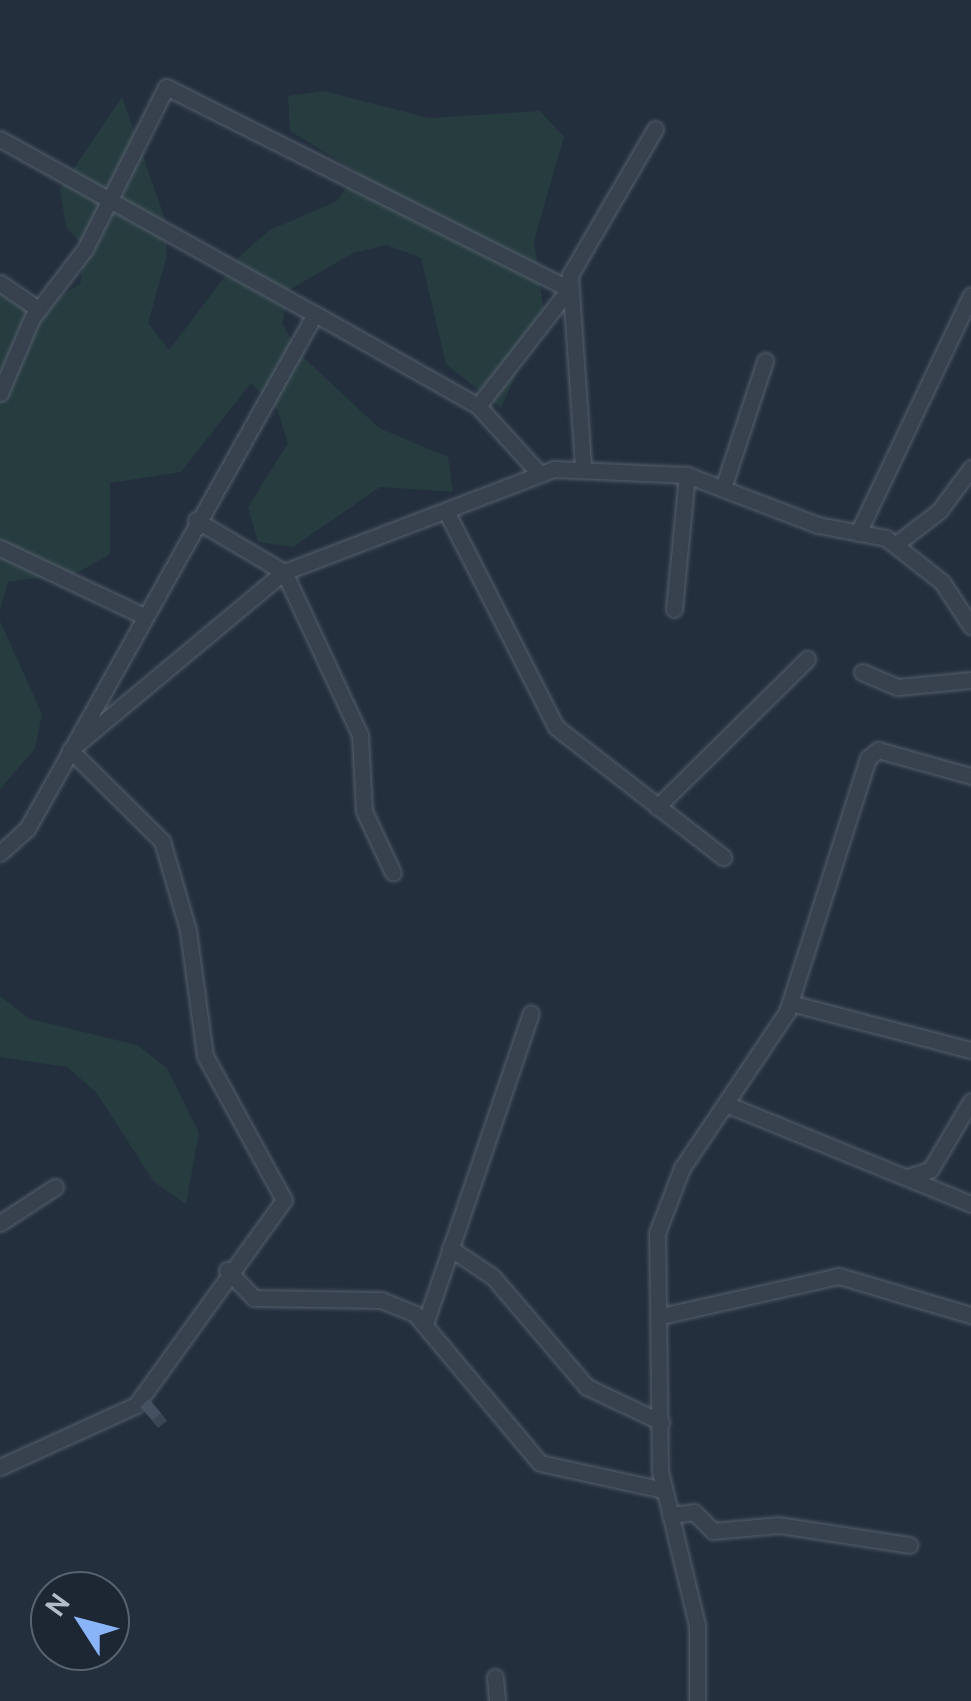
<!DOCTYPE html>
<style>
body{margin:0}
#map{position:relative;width:971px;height:1701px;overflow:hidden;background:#242f3e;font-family:Cabin,sans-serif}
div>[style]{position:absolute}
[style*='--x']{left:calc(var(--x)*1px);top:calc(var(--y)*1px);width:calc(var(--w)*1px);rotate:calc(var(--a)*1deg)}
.green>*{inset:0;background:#263c3f}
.roads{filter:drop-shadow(0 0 2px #565f6c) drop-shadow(0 0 2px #565f6c)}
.minor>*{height:15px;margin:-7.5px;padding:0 7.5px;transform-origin:7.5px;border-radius:7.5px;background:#38414e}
.wall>*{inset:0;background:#3b4654}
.building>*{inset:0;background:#455162}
span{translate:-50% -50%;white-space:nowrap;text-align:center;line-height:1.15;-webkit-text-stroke:10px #1d2633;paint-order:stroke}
.north{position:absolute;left:30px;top:1571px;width:100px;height:100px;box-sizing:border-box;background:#1d2633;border:2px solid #59626f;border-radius:50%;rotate:306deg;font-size:28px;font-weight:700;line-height:40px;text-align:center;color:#b4bcc9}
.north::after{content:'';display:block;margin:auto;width:35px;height:45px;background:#8ab4f8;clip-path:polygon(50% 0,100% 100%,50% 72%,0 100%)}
</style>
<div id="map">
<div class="green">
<i style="clip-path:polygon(324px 91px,429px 118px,540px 111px,564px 137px,534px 241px,544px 313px,501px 408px,446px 364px,421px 258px,387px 245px,353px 253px,289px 290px,282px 324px,301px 355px,379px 428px,448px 457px,453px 492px,380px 487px,293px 547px,258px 542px,248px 507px,288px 443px,277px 409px,251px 383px,181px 472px,110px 483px,110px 554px,79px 572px,8px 582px,0 610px,0 282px,50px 302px,80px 284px,85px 249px,66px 227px,60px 189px,122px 97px,165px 219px,167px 255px,148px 323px,169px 350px,242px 254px,270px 230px,337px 201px,357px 172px,290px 131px,288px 96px)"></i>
<i style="clip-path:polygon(0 621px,42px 714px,35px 749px,0 789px)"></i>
<i style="clip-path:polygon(0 996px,30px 1019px,137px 1045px,167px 1068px,199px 1133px,186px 1204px,154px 1182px,96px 1092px,67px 1067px,0 1057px)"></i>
</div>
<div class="roads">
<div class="minor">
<i style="--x:0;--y:139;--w:360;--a:29.1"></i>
<i style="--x:0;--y:283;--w:46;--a:34.4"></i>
<i style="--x:0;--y:393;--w:82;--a:-66.9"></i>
<i style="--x:32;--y:318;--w:87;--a:-52.5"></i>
<i style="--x:85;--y:249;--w:181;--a:-63.4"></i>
<i style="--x:166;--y:87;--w:451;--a:26.6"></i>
<i style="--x:569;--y:289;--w:148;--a:127.9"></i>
<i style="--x:583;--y:466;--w:191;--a:-93.9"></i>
<i style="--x:570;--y:275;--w:169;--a:-59.8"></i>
<i style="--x:724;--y:485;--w:131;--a:-71.7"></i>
<i style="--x:446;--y:511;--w:242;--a:63"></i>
<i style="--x:556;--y:727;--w:212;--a:37.9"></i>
<i style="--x:196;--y:520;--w:102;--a:30.6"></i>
<i style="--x:284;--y:572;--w:180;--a:65"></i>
<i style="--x:360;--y:735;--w:76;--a:87"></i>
<i style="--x:364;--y:811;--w:68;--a:64.9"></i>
<i style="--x:858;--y:533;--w:263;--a:-64.6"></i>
<i style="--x:896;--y:544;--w:54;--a:-37.5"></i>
<i style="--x:939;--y:511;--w:54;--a:-53.3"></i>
<i style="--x:0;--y:548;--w:159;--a:25.3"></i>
<i style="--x:674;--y:609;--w:135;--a:-84.5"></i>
<i style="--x:862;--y:672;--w:39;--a:23"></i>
<i style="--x:898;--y:687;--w:73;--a:-5.5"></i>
<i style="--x:657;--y:807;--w:211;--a:-44.6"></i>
<i style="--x:0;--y:853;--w:36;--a:-42"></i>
<i style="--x:27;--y:829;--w:590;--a:-60.79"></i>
<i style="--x:315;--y:314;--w:187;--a:29.4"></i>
<i style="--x:478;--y:406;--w:91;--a:47.7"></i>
<i style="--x:790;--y:1003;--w:187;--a:14.6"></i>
<i style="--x:726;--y:1104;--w:265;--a:22.2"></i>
<i style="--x:908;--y:1177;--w:23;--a:-18"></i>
<i style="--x:930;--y:1170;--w:80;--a:-59.3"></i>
<i style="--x:0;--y:1223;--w:66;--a:-33.2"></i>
<i style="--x:450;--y:1248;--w:52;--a:34"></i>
<i style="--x:493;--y:1277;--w:145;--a:49.5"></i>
<i style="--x:587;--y:1387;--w:82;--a:25.3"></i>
<i style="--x:227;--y:1270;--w:39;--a:46"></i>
<i style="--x:254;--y:1298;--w:127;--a:0.9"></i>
<i style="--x:381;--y:1300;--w:37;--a:22"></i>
<i style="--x:415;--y:1314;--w:194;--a:50"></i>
<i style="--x:540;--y:1463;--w:127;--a:12.3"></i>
<i style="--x:661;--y:1316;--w:182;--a:-12.7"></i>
<i style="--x:839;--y:1276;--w:138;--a:16.5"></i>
<i style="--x:426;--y:1321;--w:325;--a:-71.2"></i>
<i style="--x:0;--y:1467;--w:149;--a:-24.5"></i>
<i style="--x:136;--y:1405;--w:253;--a:-54.2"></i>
<i style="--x:284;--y:1200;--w:164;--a:-118.7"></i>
<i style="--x:205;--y:1056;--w:127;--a:-97.7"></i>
<i style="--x:188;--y:930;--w:93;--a:-106.3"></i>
<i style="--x:162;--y:841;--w:129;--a:-135.3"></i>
<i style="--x:70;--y:750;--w:278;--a:-39.8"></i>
<i style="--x:284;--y:572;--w:289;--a:-20.9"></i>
<i style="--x:554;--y:469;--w:133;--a:2.6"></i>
<i style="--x:687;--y:475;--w:140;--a:20.9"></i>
<i style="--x:818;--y:525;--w:69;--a:10.8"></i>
<i style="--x:886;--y:538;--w:71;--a:38.2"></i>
<i style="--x:942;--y:582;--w:53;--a:56.6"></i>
<i style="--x:670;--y:1515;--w:24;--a:-7"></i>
<i style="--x:694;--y:1512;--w:27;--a:45"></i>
<i style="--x:713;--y:1531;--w:66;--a:-5.2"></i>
<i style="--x:779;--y:1525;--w:132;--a:8.7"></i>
<i style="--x:495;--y:1677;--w:24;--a:85"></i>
<i style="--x:697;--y:1701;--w:76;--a:-90"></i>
<i style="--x:697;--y:1625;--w:158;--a:-103.5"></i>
<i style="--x:660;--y:1471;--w:238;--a:-90.7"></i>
<i style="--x:657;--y:1233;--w:70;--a:-69"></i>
<i style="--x:682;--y:1168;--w:188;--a:-56.1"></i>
<i style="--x:787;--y:1012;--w:267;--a:-72.3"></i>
<i style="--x:868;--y:758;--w:13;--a:-39"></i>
<i style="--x:878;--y:750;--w:97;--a:15.6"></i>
</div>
</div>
<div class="wall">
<i style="clip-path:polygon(140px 1407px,161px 1413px,167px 1421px,158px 1428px)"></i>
</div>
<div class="building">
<i style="clip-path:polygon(149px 1399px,161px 1413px,153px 1420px,140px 1407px)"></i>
</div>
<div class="north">N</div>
</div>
